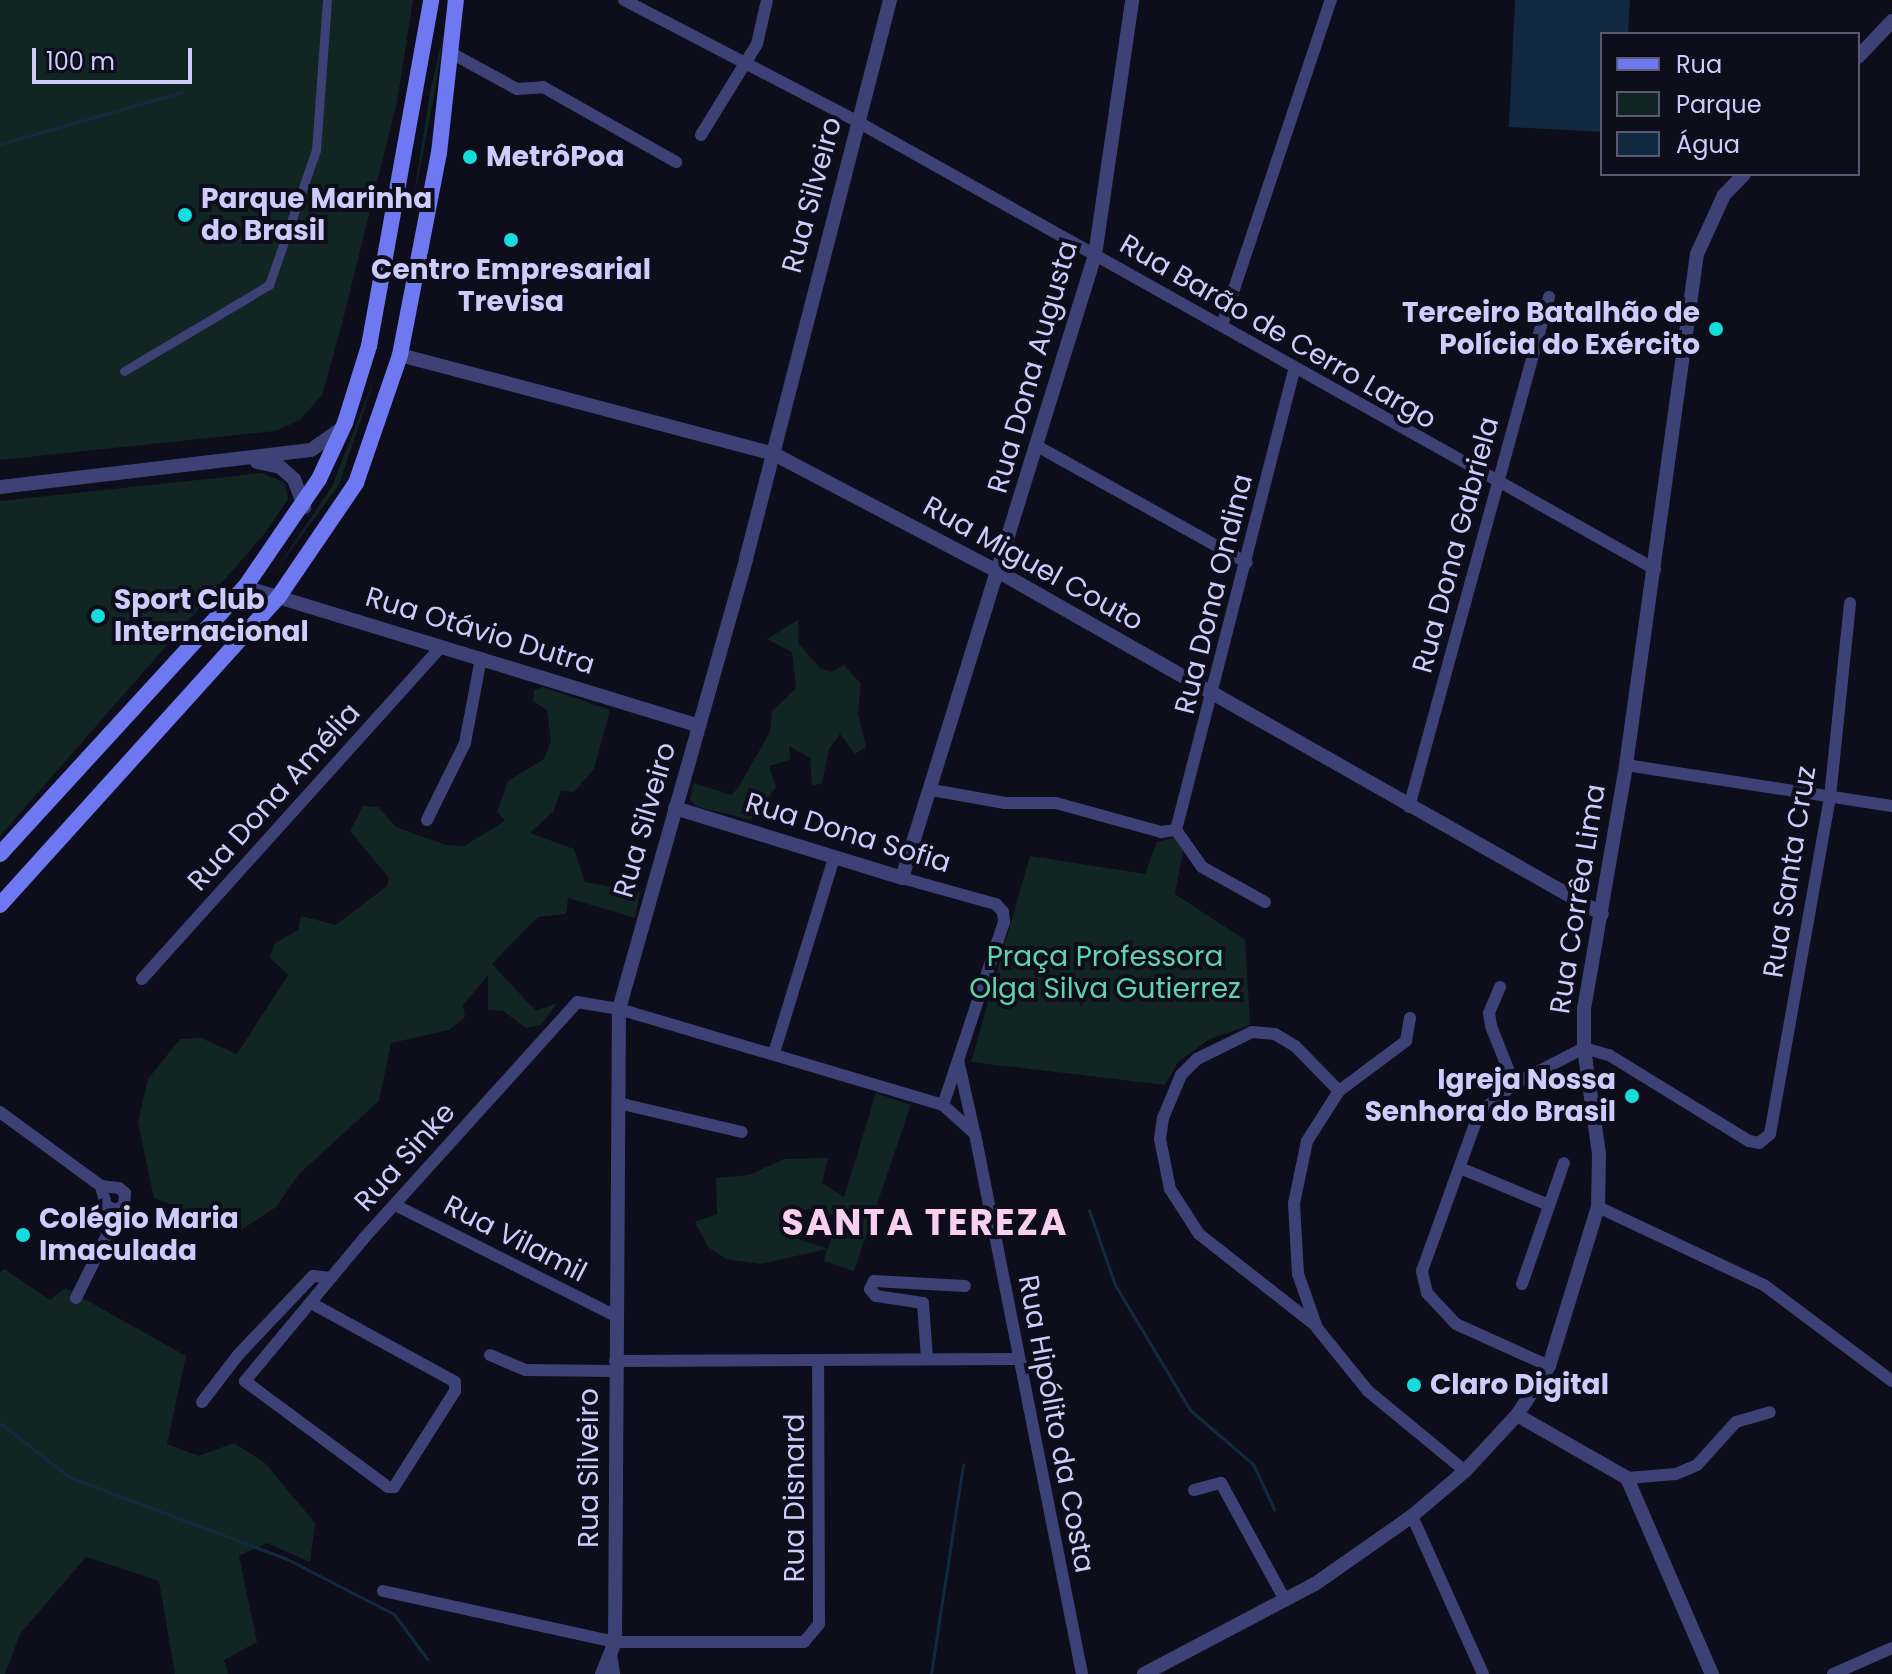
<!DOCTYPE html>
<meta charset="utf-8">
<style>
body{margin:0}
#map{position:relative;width:1892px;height:1674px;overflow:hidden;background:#0e0d1b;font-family:Poppins,sans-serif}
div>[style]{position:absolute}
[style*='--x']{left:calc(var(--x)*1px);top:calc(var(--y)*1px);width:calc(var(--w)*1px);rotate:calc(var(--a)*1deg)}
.green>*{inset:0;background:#112522}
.water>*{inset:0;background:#122a40}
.stream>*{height:3px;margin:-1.5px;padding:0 1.5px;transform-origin:1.5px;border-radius:1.5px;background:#122a40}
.pedestrian>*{height:9px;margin:-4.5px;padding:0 4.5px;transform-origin:4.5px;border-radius:4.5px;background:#3c4176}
.minor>*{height:12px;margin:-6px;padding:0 6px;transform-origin:6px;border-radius:6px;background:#3c4176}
.tertiary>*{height:14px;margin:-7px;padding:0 7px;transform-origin:7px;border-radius:7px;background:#3c4176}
.secondary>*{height:16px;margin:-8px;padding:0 8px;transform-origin:8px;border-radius:8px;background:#6d78f1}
.dots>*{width:22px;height:22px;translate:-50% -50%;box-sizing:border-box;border:4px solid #0e0d1b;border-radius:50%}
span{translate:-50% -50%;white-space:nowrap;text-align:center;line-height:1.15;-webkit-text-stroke:8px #0e0d1b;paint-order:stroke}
.poi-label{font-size:28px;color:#cdccfa;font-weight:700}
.left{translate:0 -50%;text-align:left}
.right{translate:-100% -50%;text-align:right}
.street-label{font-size:28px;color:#cdccfa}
.park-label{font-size:28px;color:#61d2a9}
.district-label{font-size:36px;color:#faceef;font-weight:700;letter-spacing:2px}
.legend{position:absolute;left:1600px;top:32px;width:260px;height:144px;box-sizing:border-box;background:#0e0d1b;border:2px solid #5a5974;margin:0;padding:10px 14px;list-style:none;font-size:24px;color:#cdccfa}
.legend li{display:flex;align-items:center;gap:16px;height:40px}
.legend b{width:40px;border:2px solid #5a5974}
.scale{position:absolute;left:32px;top:48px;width:160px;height:36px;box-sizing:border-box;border:4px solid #cdccfa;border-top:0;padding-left:10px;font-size:24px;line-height:28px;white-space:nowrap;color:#cdccfa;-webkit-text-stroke:6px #0e0d1b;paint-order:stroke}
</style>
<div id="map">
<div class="green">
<i style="clip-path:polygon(0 0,413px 0,397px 102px,341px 328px,322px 395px,300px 420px,276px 431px,0 460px)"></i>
<i style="clip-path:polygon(444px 31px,435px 92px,413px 203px,430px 92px)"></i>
<i style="clip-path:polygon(375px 377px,339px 485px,274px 573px,332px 486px)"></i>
<i style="clip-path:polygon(262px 473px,285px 483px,288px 499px,266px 532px,0 836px,0 501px)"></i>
<i style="clip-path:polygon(798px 620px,799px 644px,820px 668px,831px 672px,844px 665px,861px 684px,858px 714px,866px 747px,855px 754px,840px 734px,829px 749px,822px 783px,812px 786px,810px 758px,789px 746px,790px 760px,769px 766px,776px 787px,751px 820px,698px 807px,690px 800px,694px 783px,731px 795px,738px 788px,770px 732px,772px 711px,796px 688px,792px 652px,767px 639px)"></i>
<i style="clip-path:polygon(543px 687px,610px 710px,594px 769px,574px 792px,561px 791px,553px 812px,530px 833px,574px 849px,585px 882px,640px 892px,635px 918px,568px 898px,566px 914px,538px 917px,492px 964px,536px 1011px,557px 1003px,541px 1025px,526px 1028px,503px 1011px,488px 1010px,488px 975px,463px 1005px,465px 1017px,449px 1030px,391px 1043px,379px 1101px,299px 1174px,276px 1207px,241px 1230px,154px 1198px,138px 1122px,148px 1079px,180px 1039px,201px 1038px,237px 1054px,288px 975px,270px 958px,274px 944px,298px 930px,301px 916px,336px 925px,387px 886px,389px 878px,350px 831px,363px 806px,378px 807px,396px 827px,446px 845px,464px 846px,505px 821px,497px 812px,508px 781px,544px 759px,551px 741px,547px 710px,533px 701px,534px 690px)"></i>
<i style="clip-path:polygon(1177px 837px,1184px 846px,1175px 894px,1245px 940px,1250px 1025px,1210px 1039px,1178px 1062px,1165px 1085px,971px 1062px,1030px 856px,1145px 874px,1157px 842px)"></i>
<i style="clip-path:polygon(evenodd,876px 1093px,911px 1105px,854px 1271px,824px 1261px,827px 1249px,761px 1264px,726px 1259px,708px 1247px,695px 1222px,717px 1214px,716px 1178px,749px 1175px,784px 1159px,828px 1158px,822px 1183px,844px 1197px,876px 1093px,812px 1209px,838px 1217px,828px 1249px,781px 1233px,785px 1213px,812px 1209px)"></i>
<i style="clip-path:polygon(4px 1269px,50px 1300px,65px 1288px,186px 1356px,167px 1444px,199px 1456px,234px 1443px,264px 1462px,315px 1523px,310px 1562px,267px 1543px,239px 1556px,257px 1642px,224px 1660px,228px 1674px,175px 1674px,159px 1581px,86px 1557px,20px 1634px,5px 1674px,0 1674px,0 1273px)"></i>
</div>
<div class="water">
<i style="clip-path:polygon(1515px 0,1630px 0,1628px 34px,1602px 34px,1602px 132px,1509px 127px)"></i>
</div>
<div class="stream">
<i style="--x:0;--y:144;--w:189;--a:-15.9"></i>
<i style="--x:1089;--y:1210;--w:79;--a:70.9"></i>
<i style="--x:1115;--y:1285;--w:146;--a:59"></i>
<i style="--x:1190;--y:1410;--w:83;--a:40.6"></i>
<i style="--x:1253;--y:1464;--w:50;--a:65"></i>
<i style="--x:0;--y:1423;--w:88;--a:38"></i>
<i style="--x:69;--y:1477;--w:231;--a:20.6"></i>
<i style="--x:285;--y:1558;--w:123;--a:27.2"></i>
<i style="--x:394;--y:1614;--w:56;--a:53.7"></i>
<i style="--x:931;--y:1674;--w:212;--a:-81.3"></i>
</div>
<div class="pedestrian">
<i style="--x:124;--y:371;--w:169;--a:-30.7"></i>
<i style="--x:269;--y:285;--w:143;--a:-70.8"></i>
<i style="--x:316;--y:150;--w:150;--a:-85.8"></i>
</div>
<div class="minor">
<i style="--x:624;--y:0;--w:264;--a:27.5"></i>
<i style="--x:858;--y:122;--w:914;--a:29.29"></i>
<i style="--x:451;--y:53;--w:75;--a:28.6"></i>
<i style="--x:517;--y:89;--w:26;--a:-4"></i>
<i style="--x:543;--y:87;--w:153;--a:29.4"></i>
<i style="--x:701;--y:135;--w:107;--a:-58.4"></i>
<i style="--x:757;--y:44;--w:45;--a:-77.2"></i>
<i style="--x:1222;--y:325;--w:343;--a:-71.5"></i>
<i style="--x:1037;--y:446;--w:240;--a:29.1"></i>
<i style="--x:1626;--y:765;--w:269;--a:8.8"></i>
<i style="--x:932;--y:790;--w:74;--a:10.1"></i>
<i style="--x:1005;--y:803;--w:51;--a:0"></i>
<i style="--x:1056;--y:803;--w:109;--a:15.4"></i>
<i style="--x:1161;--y:832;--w:15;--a:-8"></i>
<i style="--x:1409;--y:807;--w:529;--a:-74.65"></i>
<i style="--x:427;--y:820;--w:86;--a:-63.7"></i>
<i style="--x:465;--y:743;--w:86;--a:-79.3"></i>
<i style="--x:1176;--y:830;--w:477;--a:-75.6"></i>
<i style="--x:1176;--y:830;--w:45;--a:54.9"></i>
<i style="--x:1202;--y:867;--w:72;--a:29.1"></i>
<i style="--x:902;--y:878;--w:98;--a:15.5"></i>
<i style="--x:996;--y:904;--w:11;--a:49"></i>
<i style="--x:1003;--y:912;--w:10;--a:84"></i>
<i style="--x:1004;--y:922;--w:193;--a:108.4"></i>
<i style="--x:142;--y:979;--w:447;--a:-48"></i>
<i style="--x:1500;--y:987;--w:28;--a:113"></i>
<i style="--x:1489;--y:1013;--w:13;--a:81"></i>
<i style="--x:1491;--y:1026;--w:62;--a:68.4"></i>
<i style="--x:1410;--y:1018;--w:23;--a:100"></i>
<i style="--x:1406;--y:1041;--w:84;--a:143.3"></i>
<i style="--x:1339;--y:1091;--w:59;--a:122.6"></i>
<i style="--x:1307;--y:1141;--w:63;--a:101.8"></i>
<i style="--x:1294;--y:1203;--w:71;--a:86.8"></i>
<i style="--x:1298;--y:1274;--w:57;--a:70.6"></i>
<i style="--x:1317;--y:1328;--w:81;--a:51"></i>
<i style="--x:1368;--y:1391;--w:126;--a:39.5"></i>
<i style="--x:774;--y:1053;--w:204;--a:-72.9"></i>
<i style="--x:958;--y:1060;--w:73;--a:77.3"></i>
<i style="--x:618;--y:1103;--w:127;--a:13.2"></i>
<i style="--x:0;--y:1112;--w:125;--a:36.2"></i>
<i style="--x:101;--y:1186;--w:18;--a:6"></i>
<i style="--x:119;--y:1188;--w:8;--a:40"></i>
<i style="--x:125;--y:1193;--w:13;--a:94"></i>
<i style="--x:124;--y:1206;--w:11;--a:158"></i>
<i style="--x:114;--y:1210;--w:9;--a:-148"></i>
<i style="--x:106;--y:1205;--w:20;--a:-105"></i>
<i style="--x:1460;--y:1168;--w:96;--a:22.6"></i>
<i style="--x:395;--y:1205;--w:245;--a:26.7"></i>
<i style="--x:1598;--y:1207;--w:183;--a:25.2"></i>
<i style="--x:1764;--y:1285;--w:160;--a:36.9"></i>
<i style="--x:1522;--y:1284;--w:128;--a:-70.9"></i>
<i style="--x:76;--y:1298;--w:99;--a:-63.7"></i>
<i style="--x:311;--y:1303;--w:164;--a:28.7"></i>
<i style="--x:455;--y:1382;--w:9;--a:90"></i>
<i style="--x:455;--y:1391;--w:114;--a:122.4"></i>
<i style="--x:394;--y:1487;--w:6;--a:180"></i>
<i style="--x:388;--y:1487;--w:178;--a:-143.5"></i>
<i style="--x:245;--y:1381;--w:187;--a:-50.2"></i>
<i style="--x:365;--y:1237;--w:316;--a:-47.9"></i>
<i style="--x:577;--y:1002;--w:43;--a:9.5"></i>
<i style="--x:619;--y:1009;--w:338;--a:16.5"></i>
<i style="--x:943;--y:1105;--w:43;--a:42.2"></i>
<i style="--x:975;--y:1134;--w:550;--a:78.79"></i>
<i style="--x:1315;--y:1325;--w:147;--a:-141.9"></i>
<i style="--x:1199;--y:1234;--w:54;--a:-122.8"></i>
<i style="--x:1170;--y:1189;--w:51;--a:-101.3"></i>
<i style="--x:1160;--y:1139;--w:21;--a:-82"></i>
<i style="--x:1163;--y:1118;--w:47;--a:-67.3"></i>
<i style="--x:1181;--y:1075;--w:23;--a:-45"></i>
<i style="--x:1197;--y:1059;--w:61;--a:-26.1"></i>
<i style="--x:1252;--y:1032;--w:23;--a:5"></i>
<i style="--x:1275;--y:1034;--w:23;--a:31"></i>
<i style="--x:1295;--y:1046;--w:63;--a:45.6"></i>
<i style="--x:490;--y:1355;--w:38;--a:23"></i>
<i style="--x:525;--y:1370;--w:90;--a:0.6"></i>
<i style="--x:927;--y:1359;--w:56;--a:-94.1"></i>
<i style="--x:923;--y:1303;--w:48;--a:-171.5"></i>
<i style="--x:876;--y:1296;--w:9;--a:-131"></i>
<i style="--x:870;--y:1289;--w:9;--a:-63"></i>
<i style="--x:874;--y:1281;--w:91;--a:3.1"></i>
<i style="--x:615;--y:1361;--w:404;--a:-0.3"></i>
<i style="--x:1549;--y:1366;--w:102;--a:-155.7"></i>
<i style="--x:1456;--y:1324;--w:42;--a:-133.1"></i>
<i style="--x:1427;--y:1293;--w:23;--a:-103"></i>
<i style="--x:1422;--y:1271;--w:168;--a:-70.2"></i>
<i style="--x:1479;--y:1113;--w:45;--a:-39.6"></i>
<i style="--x:1514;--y:1084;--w:79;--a:-27.2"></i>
<i style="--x:1584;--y:1048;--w:26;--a:16"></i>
<i style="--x:1609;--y:1055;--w:164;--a:31.6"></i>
<i style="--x:1749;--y:1141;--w:10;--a:11"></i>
<i style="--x:1759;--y:1143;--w:14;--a:-39"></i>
<i style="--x:1770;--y:1134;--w:342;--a:-79.9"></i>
<i style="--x:1830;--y:797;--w:195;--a:-84.1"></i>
<i style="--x:202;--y:1402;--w:59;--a:-52.5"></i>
<i style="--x:238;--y:1355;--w:109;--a:-46.5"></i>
<i style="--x:313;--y:1276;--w:18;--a:6"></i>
<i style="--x:1627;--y:1478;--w:49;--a:-4.7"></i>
<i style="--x:1676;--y:1474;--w:23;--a:-23"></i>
<i style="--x:1697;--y:1465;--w:58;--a:-47.8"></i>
<i style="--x:1736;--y:1422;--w:35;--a:-16"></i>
<i style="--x:1194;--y:1490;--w:28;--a:-15"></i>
<i style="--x:1221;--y:1483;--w:133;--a:61.3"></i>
<i style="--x:1412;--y:1516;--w:173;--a:65.8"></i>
<i style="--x:383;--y:1591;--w:238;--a:12.4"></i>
<i style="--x:615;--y:1642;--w:189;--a:0"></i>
<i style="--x:804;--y:1642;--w:23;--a:-50"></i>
<i style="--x:819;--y:1624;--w:264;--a:-90.2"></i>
<i style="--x:611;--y:1654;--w:20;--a:81"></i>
<i style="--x:1833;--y:1674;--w:64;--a:-23.8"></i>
</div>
<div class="tertiary">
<i style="--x:1858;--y:57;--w:50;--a:-46.6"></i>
<i style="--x:400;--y:355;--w:385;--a:14.8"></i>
<i style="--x:772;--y:453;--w:256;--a:27.7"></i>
<i style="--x:999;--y:572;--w:693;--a:29.56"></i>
<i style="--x:257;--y:462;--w:24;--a:12"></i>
<i style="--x:280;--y:467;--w:18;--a:41"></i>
<i style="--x:294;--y:479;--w:30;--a:70"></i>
<i style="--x:0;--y:487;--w:313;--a:-6.8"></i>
<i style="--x:311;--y:450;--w:33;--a:-35"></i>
<i style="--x:245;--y:587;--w:475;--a:17"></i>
<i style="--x:675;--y:808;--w:238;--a:17.1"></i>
<i style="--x:902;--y:878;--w:652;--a:-72.79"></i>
<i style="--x:1095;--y:255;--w:258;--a:-81.7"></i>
<i style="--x:1517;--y:1415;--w:127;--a:29.8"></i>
<i style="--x:1627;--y:1478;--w:214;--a:66.6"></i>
<i style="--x:602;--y:1674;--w:35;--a:-68"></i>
<i style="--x:615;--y:1642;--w:633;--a:-89.64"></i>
<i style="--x:619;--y:1009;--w:468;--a:-74.2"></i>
<i style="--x:746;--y:559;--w:577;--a:-75.55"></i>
<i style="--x:1144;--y:1674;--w:193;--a:-27.8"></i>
<i style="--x:1315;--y:1584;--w:118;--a:-35"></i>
<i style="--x:1412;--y:1516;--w:70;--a:-40.3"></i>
<i style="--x:1465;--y:1471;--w:76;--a:-47.1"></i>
<i style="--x:1517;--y:1415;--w:59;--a:-56.9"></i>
<i style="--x:1549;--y:1366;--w:166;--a:-72.9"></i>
<i style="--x:1598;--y:1207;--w:53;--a:-88.9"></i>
<i style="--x:1599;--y:1154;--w:107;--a:-98.1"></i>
<i style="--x:1584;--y:1048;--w:39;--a:-90"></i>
<i style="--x:1584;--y:1009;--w:248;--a:-80.2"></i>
<i style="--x:1626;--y:765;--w:516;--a:-82.09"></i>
<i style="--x:1697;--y:254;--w:65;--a:-65.4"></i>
<i style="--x:1724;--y:195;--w:29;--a:-46"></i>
</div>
<div class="secondary">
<i style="--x:0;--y:854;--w:362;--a:-47.5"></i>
<i style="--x:245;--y:587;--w:131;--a:-55.6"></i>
<i style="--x:319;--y:479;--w:62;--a:-65.1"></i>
<i style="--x:345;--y:423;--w:81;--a:-72.7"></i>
<i style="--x:369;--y:346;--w:352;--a:-79.8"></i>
<i style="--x:0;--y:905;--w:416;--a:-47.9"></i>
<i style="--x:279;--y:596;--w:137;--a:-55.7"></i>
<i style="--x:356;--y:483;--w:135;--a:-71"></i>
<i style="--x:400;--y:355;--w:206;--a:-79.1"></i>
<i style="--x:439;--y:153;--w:154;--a:-83.7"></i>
</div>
<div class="dots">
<i style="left:470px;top:157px;background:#16dddb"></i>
<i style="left:185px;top:215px;background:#16dddb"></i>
<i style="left:511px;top:240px;background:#16dddb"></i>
<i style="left:1716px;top:329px;background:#16dddb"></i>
<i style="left:98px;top:616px;background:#16dddb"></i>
<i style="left:1632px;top:1096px;background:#16dddb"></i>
<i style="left:23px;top:1235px;background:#16dddb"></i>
<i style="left:1414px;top:1385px;background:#16dddb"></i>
</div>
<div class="poi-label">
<span class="left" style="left:486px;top:157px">MetrôPoa</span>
<span class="left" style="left:201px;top:215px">Parque Marinha<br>do Brasil</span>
<span style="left:511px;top:286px">Centro Empresarial<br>Trevisa</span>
<span class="right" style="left:1700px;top:329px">Terceiro Batalhão de<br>Polícia do Exército</span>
<span class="left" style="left:114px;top:616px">Sport Club<br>Internacional</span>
<span class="right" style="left:1616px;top:1096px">Igreja Nossa<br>Senhora do Brasil</span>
<span class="left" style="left:39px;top:1235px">Colégio Maria<br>Imaculada</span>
<span class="left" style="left:1430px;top:1385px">Claro Digital</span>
</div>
<div class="street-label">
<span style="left:812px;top:195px;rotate:-75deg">Rua Silveiro</span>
<span style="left:1278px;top:332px;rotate:30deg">Rua Barão de Cerro Largo</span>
<span style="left:1033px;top:367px;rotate:-74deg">Rua Dona Augusta</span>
<span style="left:1456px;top:545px;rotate:-75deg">Rua Dona Gabriela</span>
<span style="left:1033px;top:564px;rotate:29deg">Rua Miguel Couto</span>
<span style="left:1214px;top:594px;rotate:-76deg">Rua Dona Ondina</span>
<span style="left:480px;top:631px;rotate:17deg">Rua Otávio Dutra</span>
<span style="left:274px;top:797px;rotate:-48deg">Rua Dona Amélia</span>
<span style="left:645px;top:820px;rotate:-74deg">Rua Silveiro</span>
<span style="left:848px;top:833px;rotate:17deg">Rua Dona Sofia</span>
<span style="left:1790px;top:872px;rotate:-81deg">Rua Santa Cruz</span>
<span style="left:1578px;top:899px;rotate:-81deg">Rua Corrêa Lima</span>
<span style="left:405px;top:1157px;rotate:-48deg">Rua Sinke</span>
<span style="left:515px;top:1239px;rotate:27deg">Rua Vilamil</span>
<span style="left:1056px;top:1424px;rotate:79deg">Rua Hipólito da Costa</span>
<span style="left:589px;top:1468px;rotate:-90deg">Rua Silveiro</span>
<span style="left:795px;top:1498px;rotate:-90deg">Rua Disnard</span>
</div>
<div class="park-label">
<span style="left:1105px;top:973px">Praça Professora<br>Olga Silva Gutierrez</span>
</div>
<div class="district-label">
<span style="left:925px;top:1223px">SANTA TEREZA</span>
</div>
<ul class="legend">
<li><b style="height:10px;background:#6d78f1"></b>Rua</li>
<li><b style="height:22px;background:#112522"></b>Parque</li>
<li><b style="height:22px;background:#122a40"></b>Água</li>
</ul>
<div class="scale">100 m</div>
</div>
